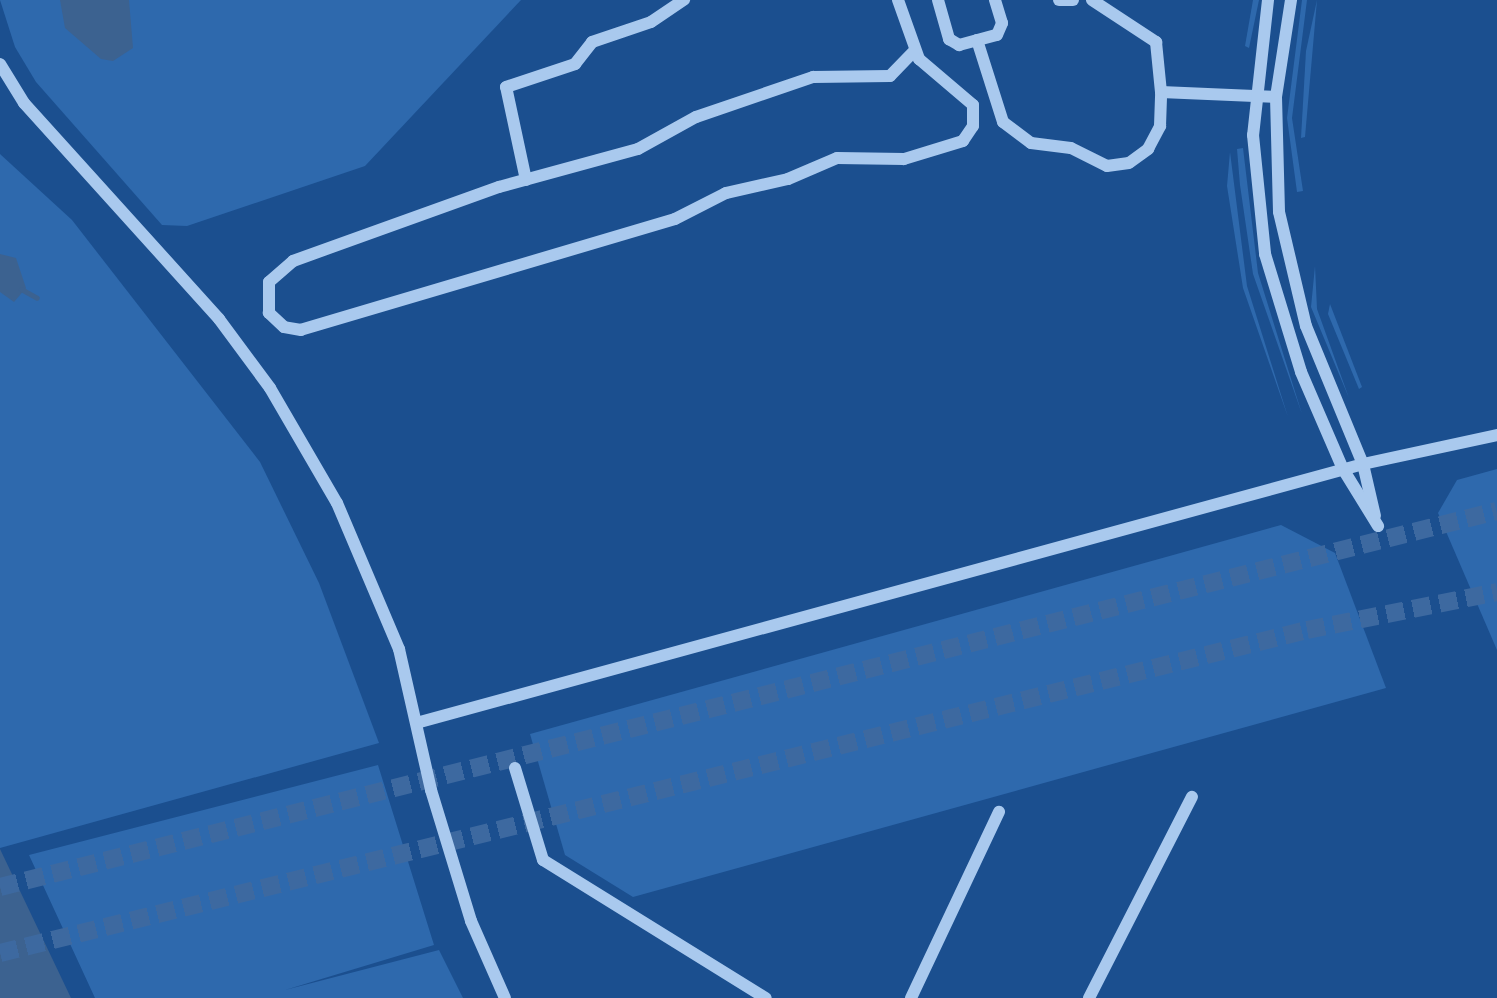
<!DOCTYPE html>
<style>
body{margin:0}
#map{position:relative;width:1497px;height:998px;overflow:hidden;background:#1b4f8f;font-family:Quicksand,sans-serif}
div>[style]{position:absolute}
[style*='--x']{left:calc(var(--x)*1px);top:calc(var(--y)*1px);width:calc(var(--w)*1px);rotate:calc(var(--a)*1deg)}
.green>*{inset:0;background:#2e69ad}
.water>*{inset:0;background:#3c6290}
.stream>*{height:5px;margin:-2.5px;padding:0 2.5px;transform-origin:2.5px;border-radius:2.5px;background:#3c6290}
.major-tunnel>*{height:18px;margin-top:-9px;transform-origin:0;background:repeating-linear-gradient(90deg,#3d69a0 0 18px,transparent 0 27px)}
.minor>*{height:12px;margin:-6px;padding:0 6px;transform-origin:6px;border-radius:6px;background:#a9c9ee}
span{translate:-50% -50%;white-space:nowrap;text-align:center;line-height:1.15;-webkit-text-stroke:5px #1b4f8f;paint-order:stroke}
</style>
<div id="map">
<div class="green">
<i style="clip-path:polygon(0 0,521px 0,365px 166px,187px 226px,162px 225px,36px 82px,15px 47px)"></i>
<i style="clip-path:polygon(1253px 0,1259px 0,1249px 48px,1245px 46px)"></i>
<i style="clip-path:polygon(1302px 0,1307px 0,1292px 118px,1303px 191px,1297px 192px,1287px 118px)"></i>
<i style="clip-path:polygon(1317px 0,1305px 137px,1301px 138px,1306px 51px)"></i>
<i style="clip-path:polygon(1243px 148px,1258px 273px,1302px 414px,1253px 274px,1240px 185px,1237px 149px)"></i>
<i style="clip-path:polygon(1230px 152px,1247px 286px,1288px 417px,1243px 288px,1227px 186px)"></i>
<i style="clip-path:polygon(0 154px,72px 220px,260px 462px,319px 583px,379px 743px,0 848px)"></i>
<i style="clip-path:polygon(1315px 266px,1317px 309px,1349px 398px,1311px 307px)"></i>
<i style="clip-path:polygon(1330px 304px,1362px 387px,1359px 389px,1328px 314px)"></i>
<i style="clip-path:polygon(1497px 469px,1497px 650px,1438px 513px,1457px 480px)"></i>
<i style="clip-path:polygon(1281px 525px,1335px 553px,1386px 688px,633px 897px,565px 855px,530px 734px)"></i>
<i style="clip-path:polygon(378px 765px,434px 945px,285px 990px,439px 950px,463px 998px,95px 998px,29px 855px)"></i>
</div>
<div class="water">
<i style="clip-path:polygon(60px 0,129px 0,133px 48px,113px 61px,101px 59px,65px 28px)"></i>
<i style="clip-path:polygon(0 254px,16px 258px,26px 288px,14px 302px,0 292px)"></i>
<i style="clip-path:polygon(0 849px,71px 998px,0 998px)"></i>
</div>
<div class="stream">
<i style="--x:21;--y:289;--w:18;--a:29"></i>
</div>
<div class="major-tunnel">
<i style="--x:0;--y:887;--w:1543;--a:-14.1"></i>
<i style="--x:0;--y:953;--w:1346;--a:-13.88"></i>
<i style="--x:1307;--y:630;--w:194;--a:-11.3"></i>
</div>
<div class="minor">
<i style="--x:898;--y:0;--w:63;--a:70.4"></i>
<i style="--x:919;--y:59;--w:71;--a:40.4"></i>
<i style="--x:973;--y:105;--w:21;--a:90"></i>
<i style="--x:973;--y:126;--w:18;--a:124"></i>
<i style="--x:963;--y:141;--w:62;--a:163"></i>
<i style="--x:904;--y:159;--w:67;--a:-179.1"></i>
<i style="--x:837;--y:158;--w:53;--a:156.8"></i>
<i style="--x:788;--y:179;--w:64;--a:167.3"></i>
<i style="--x:726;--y:193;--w:57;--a:153"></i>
<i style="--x:675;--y:219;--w:390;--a:163.5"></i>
<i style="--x:301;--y:330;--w:17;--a:-170"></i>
<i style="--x:284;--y:327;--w:21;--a:-137"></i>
<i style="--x:269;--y:313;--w:31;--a:-90"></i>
<i style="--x:269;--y:282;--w:32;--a:-41"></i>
<i style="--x:293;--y:261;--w:219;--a:-19.8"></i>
<i style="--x:499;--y:187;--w:144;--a:-15.3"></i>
<i style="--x:638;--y:149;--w:66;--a:-28.9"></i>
<i style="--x:696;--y:117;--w:124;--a:-18.9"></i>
<i style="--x:813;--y:77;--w:77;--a:-0.7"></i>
<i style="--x:890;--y:76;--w:35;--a:-46"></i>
<i style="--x:938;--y:0;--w:41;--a:74.2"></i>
<i style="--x:949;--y:39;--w:12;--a:31"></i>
<i style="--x:959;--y:45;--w:39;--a:-15"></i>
<i style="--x:997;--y:35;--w:13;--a:-67"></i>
<i style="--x:1002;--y:23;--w:24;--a:-107"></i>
<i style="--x:1059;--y:0;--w:14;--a:0"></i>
<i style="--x:1092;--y:0;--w:77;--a:33.3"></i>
<i style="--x:1156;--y:42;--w:50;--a:84.3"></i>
<i style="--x:1161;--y:92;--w:115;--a:2.5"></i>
<i style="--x:1268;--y:0;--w:136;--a:96.3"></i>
<i style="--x:1253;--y:135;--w:120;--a:84.2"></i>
<i style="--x:1265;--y:254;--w:123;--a:73"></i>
<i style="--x:1301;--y:372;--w:106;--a:66.6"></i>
<i style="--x:1343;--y:469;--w:67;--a:58.4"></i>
<i style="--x:1291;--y:0;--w:98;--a:98.8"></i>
<i style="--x:1276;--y:97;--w:115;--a:88.5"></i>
<i style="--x:1279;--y:212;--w:117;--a:76.7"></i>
<i style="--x:1306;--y:326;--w:149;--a:67.6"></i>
<i style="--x:1363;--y:464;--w:53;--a:77"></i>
<i style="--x:977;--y:40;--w:86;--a:72.4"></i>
<i style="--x:1003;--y:122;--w:35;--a:37"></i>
<i style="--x:1031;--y:143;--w:40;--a:7.1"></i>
<i style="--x:1071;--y:148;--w:40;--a:26.6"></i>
<i style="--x:1107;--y:166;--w:22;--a:-8"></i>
<i style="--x:1129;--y:163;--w:24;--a:-36"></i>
<i style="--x:1148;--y:149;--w:26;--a:-62"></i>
<i style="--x:1160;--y:126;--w:34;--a:-88"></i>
<i style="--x:0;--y:64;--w:46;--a:58.4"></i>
<i style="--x:24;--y:103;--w:291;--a:47.9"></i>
<i style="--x:219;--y:319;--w:86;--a:53.5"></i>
<i style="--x:270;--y:388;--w:133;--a:59.8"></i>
<i style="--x:337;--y:503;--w:159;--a:67"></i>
<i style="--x:399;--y:649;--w:145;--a:77.2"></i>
<i style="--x:431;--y:790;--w:137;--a:73"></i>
<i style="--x:471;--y:921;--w:84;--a:66.2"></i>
<i style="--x:526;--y:180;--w:95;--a:-102.1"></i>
<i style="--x:506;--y:87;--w:73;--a:-18.4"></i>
<i style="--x:575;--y:64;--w:28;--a:-52"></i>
<i style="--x:592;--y:42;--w:62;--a:-18.7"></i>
<i style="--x:651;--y:22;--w:40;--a:-34"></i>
<i style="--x:420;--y:722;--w:978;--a:-15.3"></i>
<i style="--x:1363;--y:464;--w:137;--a:-12.2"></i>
<i style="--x:515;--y:768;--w:96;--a:73.1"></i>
<i style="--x:543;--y:860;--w:262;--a:31.8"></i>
<i style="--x:911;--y:998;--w:206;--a:-64.7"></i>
<i style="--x:1089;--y:998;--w:226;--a:-62.9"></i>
</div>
</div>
